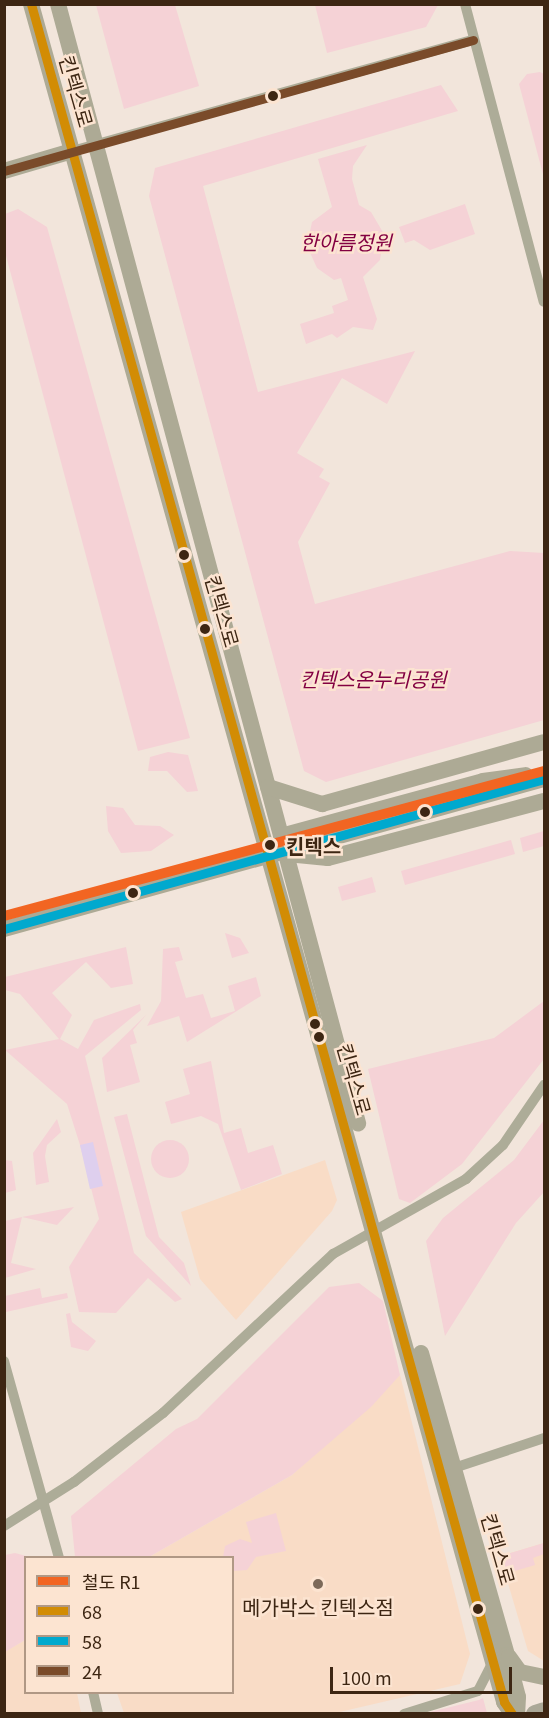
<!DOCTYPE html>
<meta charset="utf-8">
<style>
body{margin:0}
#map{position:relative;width:549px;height:1718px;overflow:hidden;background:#f2e5db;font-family:Georgia,"Noto Sans KR",serif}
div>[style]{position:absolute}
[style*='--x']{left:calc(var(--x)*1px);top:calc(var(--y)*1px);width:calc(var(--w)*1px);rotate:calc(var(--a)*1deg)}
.built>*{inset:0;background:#f9dcc6}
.green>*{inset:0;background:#f5d2d6}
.round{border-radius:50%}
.water>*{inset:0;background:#decfee}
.minor>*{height:10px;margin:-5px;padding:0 5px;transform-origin:5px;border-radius:5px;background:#adac98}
.secondary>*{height:16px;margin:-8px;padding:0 8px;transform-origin:8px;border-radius:8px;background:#adaa95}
.primary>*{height:18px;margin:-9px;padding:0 9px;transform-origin:9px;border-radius:9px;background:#aba897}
.bus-1>*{height:9px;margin:-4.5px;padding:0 4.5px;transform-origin:4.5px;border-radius:4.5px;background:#d28c04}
.bus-2>*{height:9px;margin:-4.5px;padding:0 4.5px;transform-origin:4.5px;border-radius:4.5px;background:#00a9ce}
.bus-3>*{height:9px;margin:-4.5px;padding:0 4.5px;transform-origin:4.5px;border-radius:4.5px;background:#7a4b2a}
.rail-1>*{height:10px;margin:-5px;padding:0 5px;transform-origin:5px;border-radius:5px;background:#f26522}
.dots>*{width:16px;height:16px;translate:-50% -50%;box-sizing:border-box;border:3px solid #fce4d1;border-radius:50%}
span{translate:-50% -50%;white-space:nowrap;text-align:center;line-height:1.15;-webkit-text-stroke:5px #fce4d1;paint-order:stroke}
.street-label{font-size:20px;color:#3d2613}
.park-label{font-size:20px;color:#830142;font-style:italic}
.stop-label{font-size:20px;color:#3d2613;font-weight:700}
.left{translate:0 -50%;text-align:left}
.poi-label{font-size:20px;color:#3d2613}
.frame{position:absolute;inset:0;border:6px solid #3d2613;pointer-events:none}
.legend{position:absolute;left:24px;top:1556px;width:210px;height:138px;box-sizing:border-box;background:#fce4d1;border:2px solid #b09885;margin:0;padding:8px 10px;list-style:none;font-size:18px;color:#3d2613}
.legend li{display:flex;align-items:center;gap:12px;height:30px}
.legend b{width:30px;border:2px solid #b09885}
.scale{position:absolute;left:330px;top:1667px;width:182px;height:27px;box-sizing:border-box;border:3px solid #3d2613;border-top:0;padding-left:8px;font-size:18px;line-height:21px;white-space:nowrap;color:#3d2613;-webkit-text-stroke:4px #fce4d1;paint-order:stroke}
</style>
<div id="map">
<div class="built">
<i style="clip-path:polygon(325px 1160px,337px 1200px,332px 1211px,236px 1320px,200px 1279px,181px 1212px)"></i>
<i style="clip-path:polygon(400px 1375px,470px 1654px,460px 1684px,331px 1714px,124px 1713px,117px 1693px,232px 1692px,232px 1558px,149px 1557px,292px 1475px)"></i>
<i style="clip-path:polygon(544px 1543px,544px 1661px,528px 1651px,500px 1556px)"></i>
<i style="clip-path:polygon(25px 1640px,26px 1692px,77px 1693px,81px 1713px,5px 1713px,4px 1652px)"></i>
</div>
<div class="green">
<i style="clip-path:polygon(96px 5px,175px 5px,199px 86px,124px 109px)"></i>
<i style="clip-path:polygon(438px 5px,426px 27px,327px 53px,315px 5px)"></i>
<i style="clip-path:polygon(540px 72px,544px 74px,544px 178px,519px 84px,527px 74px)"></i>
<i style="clip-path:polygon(441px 85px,458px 111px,203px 186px,258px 392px,415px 351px,387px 404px,342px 378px,297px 453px,324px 469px,319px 477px,330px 483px,298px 542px,315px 604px,510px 551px,544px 553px,544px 720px,326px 782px,304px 771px,149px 196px,155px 168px)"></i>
<i style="clip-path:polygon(367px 145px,353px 166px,352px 179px,359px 205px,371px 212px,384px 234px,380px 260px,363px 277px,377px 319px,373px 330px,353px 327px,337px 338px,332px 334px,306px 344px,300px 324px,334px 313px,332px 306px,348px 300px,341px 278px,334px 280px,317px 268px,307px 246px,312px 222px,332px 207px,318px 159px)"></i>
<i style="clip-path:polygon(465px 204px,475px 234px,430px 250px,414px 240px,405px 243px,399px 227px)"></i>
<i style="clip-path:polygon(18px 209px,47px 227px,190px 738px,138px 751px,5px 252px,5px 214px)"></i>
<i style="clip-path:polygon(168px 752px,188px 755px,198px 791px,187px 792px,167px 771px,148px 771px,150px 757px)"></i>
<i style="clip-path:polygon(106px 806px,123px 808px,135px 825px,160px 826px,174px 835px,151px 851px,121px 853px,108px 831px)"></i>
<i style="clip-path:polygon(544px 831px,544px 846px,523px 852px,520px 838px)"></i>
<i style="clip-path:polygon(511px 840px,515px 854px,405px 885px,401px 871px)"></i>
<i style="clip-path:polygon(372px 877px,376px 892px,342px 901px,338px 887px)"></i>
<i style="clip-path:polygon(225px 933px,240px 938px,249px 953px,232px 958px)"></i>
<i style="clip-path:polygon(126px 947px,133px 984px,111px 988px,86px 962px,52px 993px,72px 1015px,60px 1039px,78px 1049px,94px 1020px,140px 1004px,141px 1010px,85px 1056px,134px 1253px,182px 1299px,175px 1302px,148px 1278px,116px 1313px,79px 1312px,69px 1267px,99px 1219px,80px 1145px,67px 1104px,5px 1050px,59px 1039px,20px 994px,5px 990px,5px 977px)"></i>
<i style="clip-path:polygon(179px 947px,183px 960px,175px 962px,186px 998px,203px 994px,211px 1018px,235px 1011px,228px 986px,256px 977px,261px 996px,187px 1042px,179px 1016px,147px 1026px,161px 1001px,163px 949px)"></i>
<i style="clip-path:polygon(544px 1001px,544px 1059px,462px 1164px,410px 1203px,399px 1199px,368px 1069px,494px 1038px)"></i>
<i style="clip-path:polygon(147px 1014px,133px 1030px,137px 1043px,130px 1045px,140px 1082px,107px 1092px,102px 1058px)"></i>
<i style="clip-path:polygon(211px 1061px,224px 1133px,241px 1128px,248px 1153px,273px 1145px,282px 1174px,241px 1190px,218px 1124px,201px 1116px,171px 1124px,165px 1102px,190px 1094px,183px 1069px)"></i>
<i style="clip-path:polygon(127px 1114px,159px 1237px,184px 1263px,191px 1286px,146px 1236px,114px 1117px)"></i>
<i style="clip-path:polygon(57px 1119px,61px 1132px,47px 1145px,45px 1156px,49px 1182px,36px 1185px,33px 1153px)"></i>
<i style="clip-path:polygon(544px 1120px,544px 1192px,516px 1223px,445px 1336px,426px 1241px,443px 1218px,514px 1160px)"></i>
<i class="round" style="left:151px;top:1140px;width:38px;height:38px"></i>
<i style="clip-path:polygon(5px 1160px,12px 1161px,16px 1190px,5px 1193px)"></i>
<i style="clip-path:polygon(74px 1207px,57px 1225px,22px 1217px,11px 1263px,36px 1269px,5px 1278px,5px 1221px,22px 1217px)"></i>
<i style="clip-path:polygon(359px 1283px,383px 1301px,400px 1375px,371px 1407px,292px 1475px,149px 1557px,75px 1557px,71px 1516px,176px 1429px,197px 1419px,329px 1287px)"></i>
<i style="clip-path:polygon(40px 1288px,42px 1298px,67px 1293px,68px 1298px,6px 1312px,5px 1296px)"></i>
<i style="clip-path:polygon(70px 1313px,72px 1322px,96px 1341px,88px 1351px,71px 1347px,66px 1314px)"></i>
<i style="clip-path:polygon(276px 1513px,286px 1551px,256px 1557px,247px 1570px,233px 1571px,232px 1558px,223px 1557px,225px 1546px,240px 1539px,252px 1543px,246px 1522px)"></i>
<i style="clip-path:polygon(544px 1543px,544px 1554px,533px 1558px,535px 1565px,505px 1574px,500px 1556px)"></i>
<i style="clip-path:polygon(15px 1553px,30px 1557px,26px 1558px,25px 1640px,5px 1652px,5px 1555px)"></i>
<i style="clip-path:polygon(483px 1698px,487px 1713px,426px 1713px,479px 1700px)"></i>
</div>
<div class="water">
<i style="clip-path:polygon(93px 1142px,103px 1186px,90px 1189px,80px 1145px)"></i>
</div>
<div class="minor">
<i style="--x:465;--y:4;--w:308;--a:75.2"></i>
<i style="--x:72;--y:151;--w:416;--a:-15.5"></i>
<i style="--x:4;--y:1361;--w:205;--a:74.4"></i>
<i style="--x:454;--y:1468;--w:95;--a:-18.4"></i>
<i style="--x:4;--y:1526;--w:83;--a:-32.2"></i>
<i style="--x:74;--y:1482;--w:113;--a:-37.8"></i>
<i style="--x:163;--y:1413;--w:233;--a:-43.1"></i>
<i style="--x:333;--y:1254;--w:153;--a:-29.4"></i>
<i style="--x:466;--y:1179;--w:50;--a:-42.6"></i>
<i style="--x:503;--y:1145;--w:73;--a:-55.7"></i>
<i style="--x:93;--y:1692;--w:23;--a:77"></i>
<i style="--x:404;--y:1714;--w:77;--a:-17.3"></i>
<i style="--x:478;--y:1691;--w:34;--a:-63"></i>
</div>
<div class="secondary">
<i style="--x:31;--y:4;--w:1763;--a:74.43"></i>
<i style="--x:504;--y:1702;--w:14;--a:56"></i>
<i style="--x:58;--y:4;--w:1159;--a:74.99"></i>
<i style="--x:4;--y:171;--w:71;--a:-16.4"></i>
<i style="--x:268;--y:787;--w:57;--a:17.5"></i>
<i style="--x:322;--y:804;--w:230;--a:-15.6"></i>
<i style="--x:281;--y:836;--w:209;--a:-15.2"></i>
<i style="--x:483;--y:781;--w:43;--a:-7.9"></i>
<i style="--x:287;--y:854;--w:41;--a:5.6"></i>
<i style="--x:328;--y:858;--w:223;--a:-14.8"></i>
<i style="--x:4;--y:929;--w:560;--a:-15.52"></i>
<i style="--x:421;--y:1353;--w:314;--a:74.1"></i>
<i style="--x:507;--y:1655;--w:43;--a:75.3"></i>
<i style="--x:518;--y:1697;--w:17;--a:93"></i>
<i style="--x:509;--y:1657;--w:19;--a:54"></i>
<i style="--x:520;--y:1672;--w:25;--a:12"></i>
</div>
<div class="primary">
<i style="--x:535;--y:1714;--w:9;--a:-18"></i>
</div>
<div class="bus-1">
<i style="--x:31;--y:4;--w:1763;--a:74.43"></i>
<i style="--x:504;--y:1702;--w:14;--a:56"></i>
</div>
<div class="bus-2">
<i style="--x:4;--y:929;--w:560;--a:-15.52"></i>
</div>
<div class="bus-3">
<i style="--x:4;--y:171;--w:487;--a:-15.6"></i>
</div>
<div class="rail-1">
<i style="--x:4;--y:916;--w:559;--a:-15.03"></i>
</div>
<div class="dots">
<i style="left:273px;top:96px;background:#3d2613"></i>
<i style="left:184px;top:555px;background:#3d2613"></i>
<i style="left:205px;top:629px;background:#3d2613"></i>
<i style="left:425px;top:812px;background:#3d2613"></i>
<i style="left:270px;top:845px;background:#3d2613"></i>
<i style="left:133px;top:893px;background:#3d2613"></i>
<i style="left:315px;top:1024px;background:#3d2613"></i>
<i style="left:319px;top:1037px;background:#3d2613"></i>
<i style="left:318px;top:1584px;background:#7c6959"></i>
<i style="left:478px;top:1609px;background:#3d2613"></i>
</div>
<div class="street-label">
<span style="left:77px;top:91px;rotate:74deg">킨텍스로</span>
<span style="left:223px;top:611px;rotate:74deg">킨텍스로</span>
<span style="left:355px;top:1079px;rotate:74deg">킨텍스로</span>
<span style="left:499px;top:1549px;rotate:74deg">킨텍스로</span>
</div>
<div class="park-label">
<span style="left:346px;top:241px">한아름정원</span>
<span style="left:373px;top:678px">킨텍스온누리공원</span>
</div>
<div class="stop-label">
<span class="left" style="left:286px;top:845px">킨텍스</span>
</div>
<div class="poi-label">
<span style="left:318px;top:1606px">메가박스 킨텍스점</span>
</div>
<div class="frame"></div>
<ul class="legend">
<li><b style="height:8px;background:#f26522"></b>철도 R1</li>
<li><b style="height:8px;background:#d28c04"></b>68</li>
<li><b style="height:8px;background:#00a9ce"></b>58</li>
<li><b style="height:8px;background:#7a4b2a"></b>24</li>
</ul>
<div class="scale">100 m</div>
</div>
